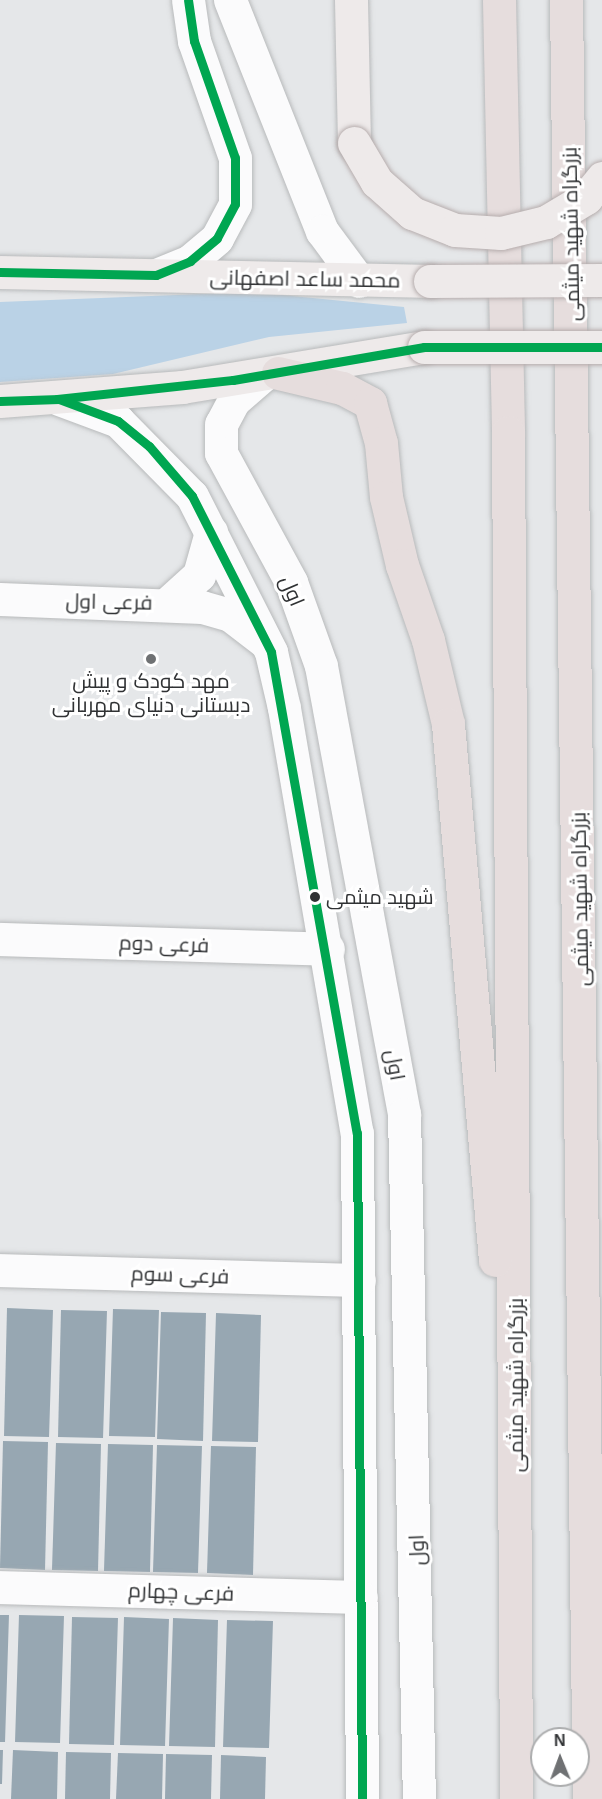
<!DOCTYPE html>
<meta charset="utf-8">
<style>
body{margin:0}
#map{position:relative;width:602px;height:1799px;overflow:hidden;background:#e5e7e9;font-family:Helvetica,Cairo,sans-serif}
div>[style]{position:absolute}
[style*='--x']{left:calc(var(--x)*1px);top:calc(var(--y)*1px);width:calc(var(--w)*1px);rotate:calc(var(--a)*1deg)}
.green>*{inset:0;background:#bad2e6}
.building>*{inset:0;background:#97a7b2}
.roads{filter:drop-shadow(0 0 2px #b8babb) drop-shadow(0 0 2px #b8babb)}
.minor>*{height:33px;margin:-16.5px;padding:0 16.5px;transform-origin:16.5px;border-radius:16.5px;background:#fbfbfc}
.major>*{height:33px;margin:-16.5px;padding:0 16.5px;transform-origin:16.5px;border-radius:16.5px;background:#eeeaea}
.highway>*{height:33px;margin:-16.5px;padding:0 16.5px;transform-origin:16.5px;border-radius:16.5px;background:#e6dddd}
.bridges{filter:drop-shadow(0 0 2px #b6adad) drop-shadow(0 0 2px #b6adad)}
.major-bridge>*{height:33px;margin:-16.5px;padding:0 16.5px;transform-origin:16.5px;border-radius:16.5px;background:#eeeaea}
.bus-1>*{height:9px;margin:-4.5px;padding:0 4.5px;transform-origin:4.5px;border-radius:4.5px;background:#00a651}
.dots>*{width:16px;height:16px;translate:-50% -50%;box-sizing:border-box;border:3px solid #fff;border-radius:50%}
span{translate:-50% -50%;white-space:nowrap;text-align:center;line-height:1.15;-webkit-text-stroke:6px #fff;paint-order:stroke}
.bus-label{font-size:20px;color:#303234}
.left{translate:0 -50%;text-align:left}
.street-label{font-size:21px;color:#303234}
.poi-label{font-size:21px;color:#303234}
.north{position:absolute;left:530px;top:1727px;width:60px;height:60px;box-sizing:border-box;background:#fff;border:2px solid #acadae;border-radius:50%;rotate:359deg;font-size:16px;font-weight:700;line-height:24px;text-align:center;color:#303234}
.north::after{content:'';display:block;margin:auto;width:21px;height:27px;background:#6f7173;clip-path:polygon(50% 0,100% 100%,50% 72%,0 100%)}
</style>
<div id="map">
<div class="green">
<i style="clip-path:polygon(252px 292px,404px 307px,407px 323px,269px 337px,113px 374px,0 382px,0 302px)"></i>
</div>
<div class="building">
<i style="clip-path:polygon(7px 1308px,53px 1310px,49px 1437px,4px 1436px)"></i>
<i style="clip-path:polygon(113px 1309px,159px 1310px,155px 1437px,109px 1436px)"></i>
<i style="clip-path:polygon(61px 1310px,107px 1311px,103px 1438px,58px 1437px)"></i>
<i style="clip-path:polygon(161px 1312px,206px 1313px,203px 1441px,157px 1439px)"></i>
<i style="clip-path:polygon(216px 1313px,261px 1315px,258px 1442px,212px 1441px)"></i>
<i style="clip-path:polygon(3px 1441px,48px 1442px,45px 1570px,0 1568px)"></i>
<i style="clip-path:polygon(56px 1443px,101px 1444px,98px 1571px,52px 1570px)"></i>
<i style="clip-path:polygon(108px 1444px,153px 1445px,150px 1572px,104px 1571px)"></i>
<i style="clip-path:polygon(157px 1445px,202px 1446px,198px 1573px,153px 1572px)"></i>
<i style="clip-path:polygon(211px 1446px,256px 1447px,253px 1575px,207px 1573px)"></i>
<i style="clip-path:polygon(0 1615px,9px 1615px,5px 1742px,0 1742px)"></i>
<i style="clip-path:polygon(19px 1615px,64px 1616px,60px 1743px,15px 1742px)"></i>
<i style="clip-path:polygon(72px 1617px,118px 1618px,114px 1745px,69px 1744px)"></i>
<i style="clip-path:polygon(124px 1617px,169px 1619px,165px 1746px,120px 1745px)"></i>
<i style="clip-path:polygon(173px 1618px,218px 1620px,215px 1747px,169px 1746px)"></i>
<i style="clip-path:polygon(227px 1620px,273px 1621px,269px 1748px,223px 1747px)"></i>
<i style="clip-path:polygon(0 1750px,3px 1750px,2px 1784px,0 1784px)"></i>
<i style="clip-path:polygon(13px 1750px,58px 1752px,57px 1799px,11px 1799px)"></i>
<i style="clip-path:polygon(66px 1752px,111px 1753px,110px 1799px,65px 1799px)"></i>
<i style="clip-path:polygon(118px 1753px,163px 1754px,162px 1799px,116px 1799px)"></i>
<i style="clip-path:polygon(166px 1754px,212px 1755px,211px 1799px,165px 1799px)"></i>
<i style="clip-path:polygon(221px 1755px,266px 1757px,265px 1799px,220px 1799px)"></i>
</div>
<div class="roads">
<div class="minor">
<i style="--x:230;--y:0;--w:249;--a:68.3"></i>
<i style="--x:322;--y:231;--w:62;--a:53.5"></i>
<i style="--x:156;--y:275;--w:37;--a:-22"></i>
<i style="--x:190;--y:261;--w:35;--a:-40"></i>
<i style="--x:217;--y:238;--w:38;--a:-62"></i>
<i style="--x:235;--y:204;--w:46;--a:-90"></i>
<i style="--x:235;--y:158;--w:124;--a:-109.3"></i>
<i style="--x:194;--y:41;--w:41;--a:-98.3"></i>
<i style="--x:262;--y:376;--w:37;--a:139"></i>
<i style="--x:234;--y:400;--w:27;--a:118"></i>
<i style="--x:221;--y:424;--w:29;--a:90"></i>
<i style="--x:221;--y:453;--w:147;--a:61.5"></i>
<i style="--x:291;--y:582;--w:89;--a:70.3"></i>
<i style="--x:321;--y:666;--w:456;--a:79.5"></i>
<i style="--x:404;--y:1114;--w:685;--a:88.75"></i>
<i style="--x:59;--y:399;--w:63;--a:20.4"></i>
<i style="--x:118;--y:421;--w:105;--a:45.4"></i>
<i style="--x:192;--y:496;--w:175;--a:63.1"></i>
<i style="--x:271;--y:652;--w:57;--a:76.9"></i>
<i style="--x:284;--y:708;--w:431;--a:80.3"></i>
<i style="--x:357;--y:1133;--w:666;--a:89.57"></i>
<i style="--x:0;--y:599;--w:202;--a:2.3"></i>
<i style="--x:202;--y:607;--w:29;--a:16"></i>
<i style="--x:230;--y:615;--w:43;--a:37.4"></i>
<i style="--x:168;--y:603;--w:42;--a:-42.1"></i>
<i style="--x:199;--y:575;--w:45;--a:-74.4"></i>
<i style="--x:0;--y:939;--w:328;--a:1.7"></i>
<i style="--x:0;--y:1270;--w:359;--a:1.6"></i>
<i style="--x:0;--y:1587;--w:361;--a:1.6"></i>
</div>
<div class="major">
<i style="--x:351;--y:0;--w:143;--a:88.8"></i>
<i style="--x:0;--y:272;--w:430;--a:1.2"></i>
<i style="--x:0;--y:401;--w:183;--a:-4.4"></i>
<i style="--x:182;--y:387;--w:245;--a:-9.4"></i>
</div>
<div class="highway">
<i style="--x:499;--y:0;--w:432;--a:88.8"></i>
<i style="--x:508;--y:432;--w:1367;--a:89.66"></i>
<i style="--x:566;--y:0;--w:1799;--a:89.27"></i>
<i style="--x:278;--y:373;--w:66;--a:13.2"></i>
<i style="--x:342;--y:388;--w:32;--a:28"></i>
<i style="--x:370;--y:403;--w:41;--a:74.6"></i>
<i style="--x:381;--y:443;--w:54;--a:84.7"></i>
<i style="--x:386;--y:497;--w:70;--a:76.8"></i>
<i style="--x:402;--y:565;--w:79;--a:70.9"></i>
<i style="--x:428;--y:640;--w:86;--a:76.6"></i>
<i style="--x:448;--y:724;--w:538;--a:84.99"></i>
</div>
</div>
<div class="bridges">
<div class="major-bridge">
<i style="--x:354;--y:143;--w:45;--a:59.5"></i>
<i style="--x:377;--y:182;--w:47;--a:41.5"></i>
<i style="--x:412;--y:213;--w:46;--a:21.6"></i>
<i style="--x:455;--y:230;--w:46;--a:3.7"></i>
<i style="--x:501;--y:233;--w:46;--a:-13.7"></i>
<i style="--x:546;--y:222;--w:47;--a:-31"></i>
<i style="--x:586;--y:198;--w:26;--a:-51"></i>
<i style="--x:430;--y:281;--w:172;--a:-0.3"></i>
<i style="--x:424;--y:347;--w:178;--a:0"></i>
</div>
</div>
<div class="bus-1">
<i style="--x:0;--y:272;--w:156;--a:1.1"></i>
<i style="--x:156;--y:275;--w:37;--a:-22"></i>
<i style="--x:190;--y:261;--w:35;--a:-40"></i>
<i style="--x:217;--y:238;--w:38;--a:-62"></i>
<i style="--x:235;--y:204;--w:46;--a:-90"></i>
<i style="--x:235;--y:158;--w:124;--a:-109.3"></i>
<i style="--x:194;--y:41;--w:41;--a:-98.3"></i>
<i style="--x:57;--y:399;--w:177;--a:-6.2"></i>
<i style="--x:233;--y:380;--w:194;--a:-9.8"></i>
<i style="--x:424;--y:347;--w:178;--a:0"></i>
<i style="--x:0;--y:401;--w:59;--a:-1.9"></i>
<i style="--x:59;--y:399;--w:63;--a:20.4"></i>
<i style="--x:118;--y:421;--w:40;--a:39"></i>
<i style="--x:149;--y:446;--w:66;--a:49.3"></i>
<i style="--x:192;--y:496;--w:175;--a:63.1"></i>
<i style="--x:271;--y:652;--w:489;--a:79.9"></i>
<i style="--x:357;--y:1133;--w:666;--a:89.57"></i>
</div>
<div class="dots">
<i style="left:151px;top:659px;background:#6f7173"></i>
<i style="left:315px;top:897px;background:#303234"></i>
</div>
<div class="bus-label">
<span class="left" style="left:326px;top:897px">شهید میثمی</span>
</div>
<div class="street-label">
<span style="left:571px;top:234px;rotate:-91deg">بزرگراه شهید میثمی</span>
<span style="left:305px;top:279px;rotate:1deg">محمد ساعد اصفهانی</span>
<span style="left:292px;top:591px;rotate:67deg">اول</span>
<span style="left:109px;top:602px;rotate:1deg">فرعی اول</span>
<span style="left:580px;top:899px;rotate:-91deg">بزرگراه شهید میثمی</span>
<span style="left:164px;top:944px;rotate:2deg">فرعی دوم</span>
<span style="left:395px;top:1065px;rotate:80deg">اول</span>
<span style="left:180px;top:1275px;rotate:2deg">فرعی سوم</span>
<span style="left:516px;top:1385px;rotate:-90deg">بزرگراه شهید میثمی</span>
<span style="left:417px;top:1550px;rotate:-92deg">اول</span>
<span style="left:181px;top:1592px;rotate:2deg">فرعی چهارم</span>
</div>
<div class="poi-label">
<span style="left:151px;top:693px">مهد کودک و پیش<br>دبستانی دنیای‌ مهربانی</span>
</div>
<div class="north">N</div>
</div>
